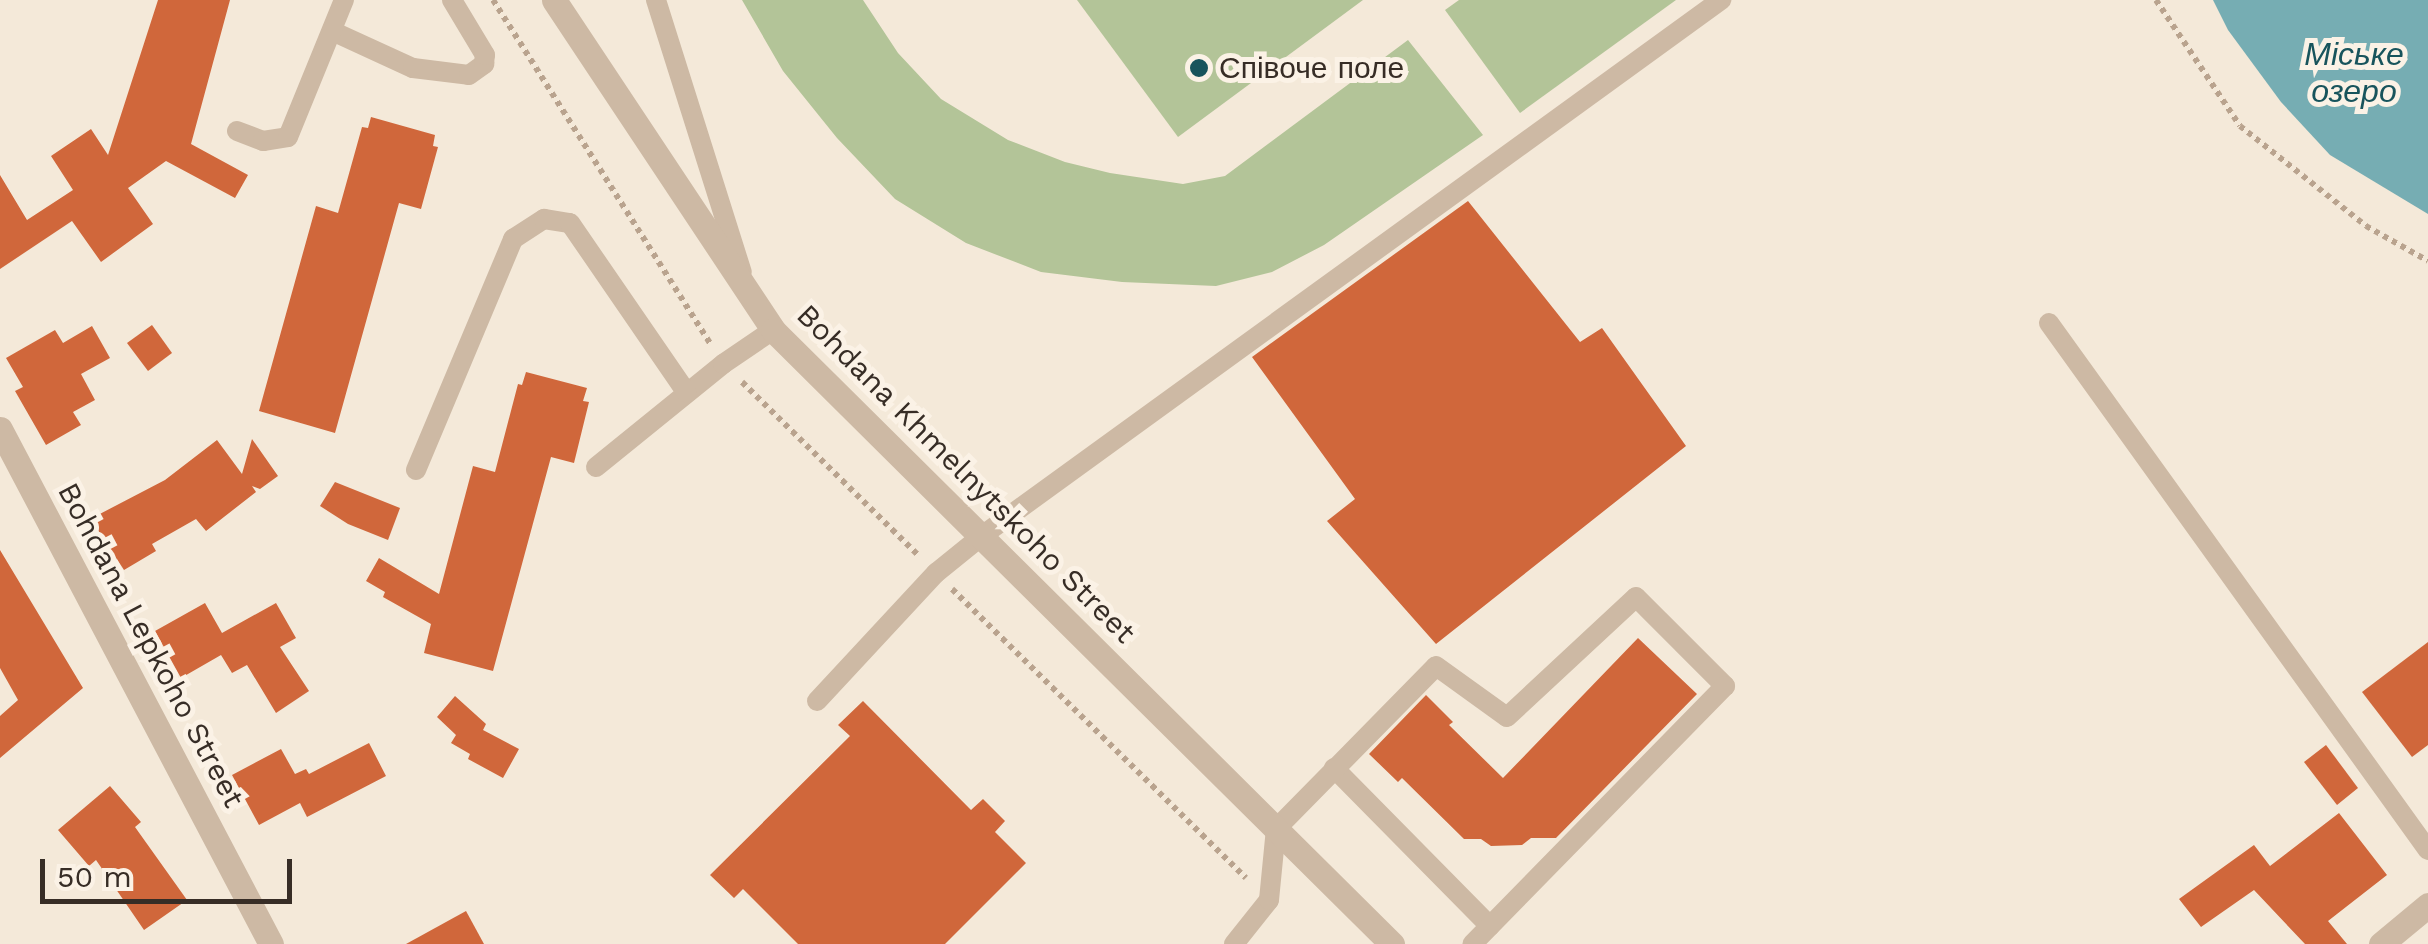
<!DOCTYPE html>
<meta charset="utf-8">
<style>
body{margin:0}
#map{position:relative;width:2428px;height:944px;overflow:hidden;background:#f4e9d9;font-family:"Work Sans",sans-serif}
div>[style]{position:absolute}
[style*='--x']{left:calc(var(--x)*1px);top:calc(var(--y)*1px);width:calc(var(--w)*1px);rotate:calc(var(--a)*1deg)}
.green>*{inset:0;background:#b3c498}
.water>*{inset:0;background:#76adb3}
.building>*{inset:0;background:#d0673b}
.path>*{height:6px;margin-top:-3px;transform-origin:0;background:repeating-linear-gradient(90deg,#b9a38e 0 5px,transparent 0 10px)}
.service>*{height:20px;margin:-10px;padding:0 10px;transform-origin:10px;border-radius:10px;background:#cdb9a4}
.minor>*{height:25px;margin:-12.5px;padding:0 12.5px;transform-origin:12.5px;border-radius:12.5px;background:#cdb9a4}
.dots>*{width:28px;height:28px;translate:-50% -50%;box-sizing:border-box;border:5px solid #fbf2e6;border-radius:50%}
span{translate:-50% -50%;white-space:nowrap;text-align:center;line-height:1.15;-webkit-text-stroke:10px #fbf2e6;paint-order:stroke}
.poi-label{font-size:30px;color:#372d26}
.left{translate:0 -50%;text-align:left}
.street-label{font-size:30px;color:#372d26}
.water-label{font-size:32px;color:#18545c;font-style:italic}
.scale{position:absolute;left:40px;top:859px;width:252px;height:45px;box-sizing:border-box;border:5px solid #372d26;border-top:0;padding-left:12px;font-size:30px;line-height:35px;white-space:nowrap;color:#372d26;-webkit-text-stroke:8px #fbf2e6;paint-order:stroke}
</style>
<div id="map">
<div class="green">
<i style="clip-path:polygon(742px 0,863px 0,898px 53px,941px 99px,1008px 140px,1065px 162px,1110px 173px,1183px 184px,1225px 176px,1408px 40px,1483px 135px,1324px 245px,1272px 272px,1216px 286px,1122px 282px,1041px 272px,966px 243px,895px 199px,837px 138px,783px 71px)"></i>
<i style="clip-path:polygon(1077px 0,1363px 0,1178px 137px)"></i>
<i style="clip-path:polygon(1459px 0,1676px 0,1520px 113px,1445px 10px)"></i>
</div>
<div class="water">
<i style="clip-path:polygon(2213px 0,2428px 0,2428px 214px,2330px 155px,2281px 102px,2228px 30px)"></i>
</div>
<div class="building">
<i style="clip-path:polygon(158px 0,230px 0,191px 144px,248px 175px,235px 198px,166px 161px,128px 188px,153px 224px,101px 262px,72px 221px,0 269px,0 175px,27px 220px,73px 190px,51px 156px,91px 129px,108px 155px)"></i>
<i style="clip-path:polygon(371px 117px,435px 135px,433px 146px,438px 147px,421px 209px,399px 203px,335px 433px,259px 411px,316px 206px,338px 213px,362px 127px,368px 128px)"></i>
<i style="clip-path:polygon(1468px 201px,1580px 342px,1602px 328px,1686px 446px,1436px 644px,1327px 521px,1355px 499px,1252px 357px)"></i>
<i style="clip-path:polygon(152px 325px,172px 353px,148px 371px,127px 343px)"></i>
<i style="clip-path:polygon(92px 326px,110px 358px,81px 374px,95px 400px,73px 412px,81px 425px,46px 445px,15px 391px,23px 387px,6px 358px,55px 330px,63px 343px)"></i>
<i style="clip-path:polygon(526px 372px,587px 388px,583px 401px,589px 402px,574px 463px,551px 457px,493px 671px,424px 653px,431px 624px,383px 597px,385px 592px,366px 581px,379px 558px,439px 594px,473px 466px,495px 472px,518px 384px,522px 385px)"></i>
<i style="clip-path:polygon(252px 439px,278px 476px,260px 489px,252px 486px,256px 492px,206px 531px,196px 519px,152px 544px,156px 551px,124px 570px,94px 524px,94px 517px,165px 480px,217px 440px,242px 474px)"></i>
<i style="clip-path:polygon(335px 482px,400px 508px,388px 540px,348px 524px,320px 506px)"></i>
<i style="clip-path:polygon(0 550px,83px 688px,0 758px,0 716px,18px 700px,0 668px)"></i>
<i style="clip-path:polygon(205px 603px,222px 633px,276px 603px,296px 638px,280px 647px,309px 691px,276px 713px,247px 665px,232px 673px,221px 655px,181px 678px,155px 631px)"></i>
<i style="clip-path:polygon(1638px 638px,1697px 694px,1556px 838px,1531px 838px,1522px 845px,1491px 846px,1481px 839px,1464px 839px,1402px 778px,1398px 782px,1369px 754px,1426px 695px,1453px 722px,1449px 725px,1503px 778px)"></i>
<i style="clip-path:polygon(2428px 642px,2428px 745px,2412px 757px,2362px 692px)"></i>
<i style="clip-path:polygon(455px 696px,486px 724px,483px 730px,519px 749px,503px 778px,468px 759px,470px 754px,451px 743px,456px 735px,437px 717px)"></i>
<i style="clip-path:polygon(863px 701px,971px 810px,983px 799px,1005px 821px,995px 832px,1026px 863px,945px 944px,798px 944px,743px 889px,734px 898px,710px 875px,850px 736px,838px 725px)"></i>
<i style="clip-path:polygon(369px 743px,386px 776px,307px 817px,300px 803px,259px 825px,232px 775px,281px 749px,295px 774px,306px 769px,309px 774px)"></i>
<i style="clip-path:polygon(2326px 745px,2358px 788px,2337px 805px,2304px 762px)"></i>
<i style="clip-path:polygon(110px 786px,141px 822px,135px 827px,187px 900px,144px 930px,96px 860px,89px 866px,58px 830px)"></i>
<i style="clip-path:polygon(2339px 813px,2387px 875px,2328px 921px,2347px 944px,2305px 944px,2254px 890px,2201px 927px,2179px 899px,2254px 845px,2270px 866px)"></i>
<i style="clip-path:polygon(466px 911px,484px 944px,406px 944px)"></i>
</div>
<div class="path">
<i style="--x:493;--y:0;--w:409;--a:57.7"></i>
<i style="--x:2156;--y:0;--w:151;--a:56.3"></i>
<i style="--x:2240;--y:126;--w:161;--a:38.4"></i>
<i style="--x:2366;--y:226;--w:71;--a:29.4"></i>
<i style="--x:742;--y:382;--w:247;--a:44.5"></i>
<i style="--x:952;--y:589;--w:412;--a:44.5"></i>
</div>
<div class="service">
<i style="--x:656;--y:0;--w:285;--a:72.5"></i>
<i style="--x:332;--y:31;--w:89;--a:24.6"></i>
<i style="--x:413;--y:68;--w:56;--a:7.1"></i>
<i style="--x:469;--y:75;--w:19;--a:-36"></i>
<i style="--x:484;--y:64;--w:9;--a:-84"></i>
<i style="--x:485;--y:55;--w:64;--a:-121"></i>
<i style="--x:237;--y:131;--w:28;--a:21"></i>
<i style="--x:263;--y:141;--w:25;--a:-9"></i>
<i style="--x:288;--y:137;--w:148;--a:-67.8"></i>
<i style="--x:2049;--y:323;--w:649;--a:54.28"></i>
<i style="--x:596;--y:467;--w:164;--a:-39"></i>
<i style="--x:723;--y:364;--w:60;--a:-34.2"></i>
<i style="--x:416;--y:470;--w:251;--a:-67.2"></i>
<i style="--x:513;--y:239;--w:37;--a:-33"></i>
<i style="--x:544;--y:219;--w:26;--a:9"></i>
<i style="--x:570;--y:223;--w:206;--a:55.5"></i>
<i style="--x:817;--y:701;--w:175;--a:-47.1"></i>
<i style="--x:936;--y:573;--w:60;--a:-39"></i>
<i style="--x:983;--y:535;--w:912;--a:-35.94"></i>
<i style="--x:1334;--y:768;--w:222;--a:45.4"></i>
<i style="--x:1234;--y:944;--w:56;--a:-51.5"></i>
<i style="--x:1269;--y:900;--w:71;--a:-84.4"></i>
<i style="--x:1276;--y:829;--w:228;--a:-45.5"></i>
<i style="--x:1436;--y:666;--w:87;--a:35.7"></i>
<i style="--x:1507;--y:717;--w:176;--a:-42.9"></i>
<i style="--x:1636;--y:597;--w:126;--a:45"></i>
<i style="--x:1725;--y:686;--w:361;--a:134.4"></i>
</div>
<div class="minor">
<i style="--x:554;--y:0;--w:396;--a:56.4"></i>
<i style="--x:773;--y:330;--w:872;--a:44.77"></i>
<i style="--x:0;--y:429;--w:582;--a:62.25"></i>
<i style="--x:2381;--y:944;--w:61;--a:-39.7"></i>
</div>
<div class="dots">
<i style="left:1199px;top:68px;background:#18545c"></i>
</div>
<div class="poi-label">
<span class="left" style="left:1219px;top:68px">Співоче поле</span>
</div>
<div class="street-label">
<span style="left:966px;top:474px;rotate:45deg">Bohdana Khmelnytskoho Street</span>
<span style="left:151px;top:645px;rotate:62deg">Bohdana Lepkoho Street</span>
</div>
<div class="water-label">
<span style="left:2354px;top:73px">Міське<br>озеро</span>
</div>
<div class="scale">50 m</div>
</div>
